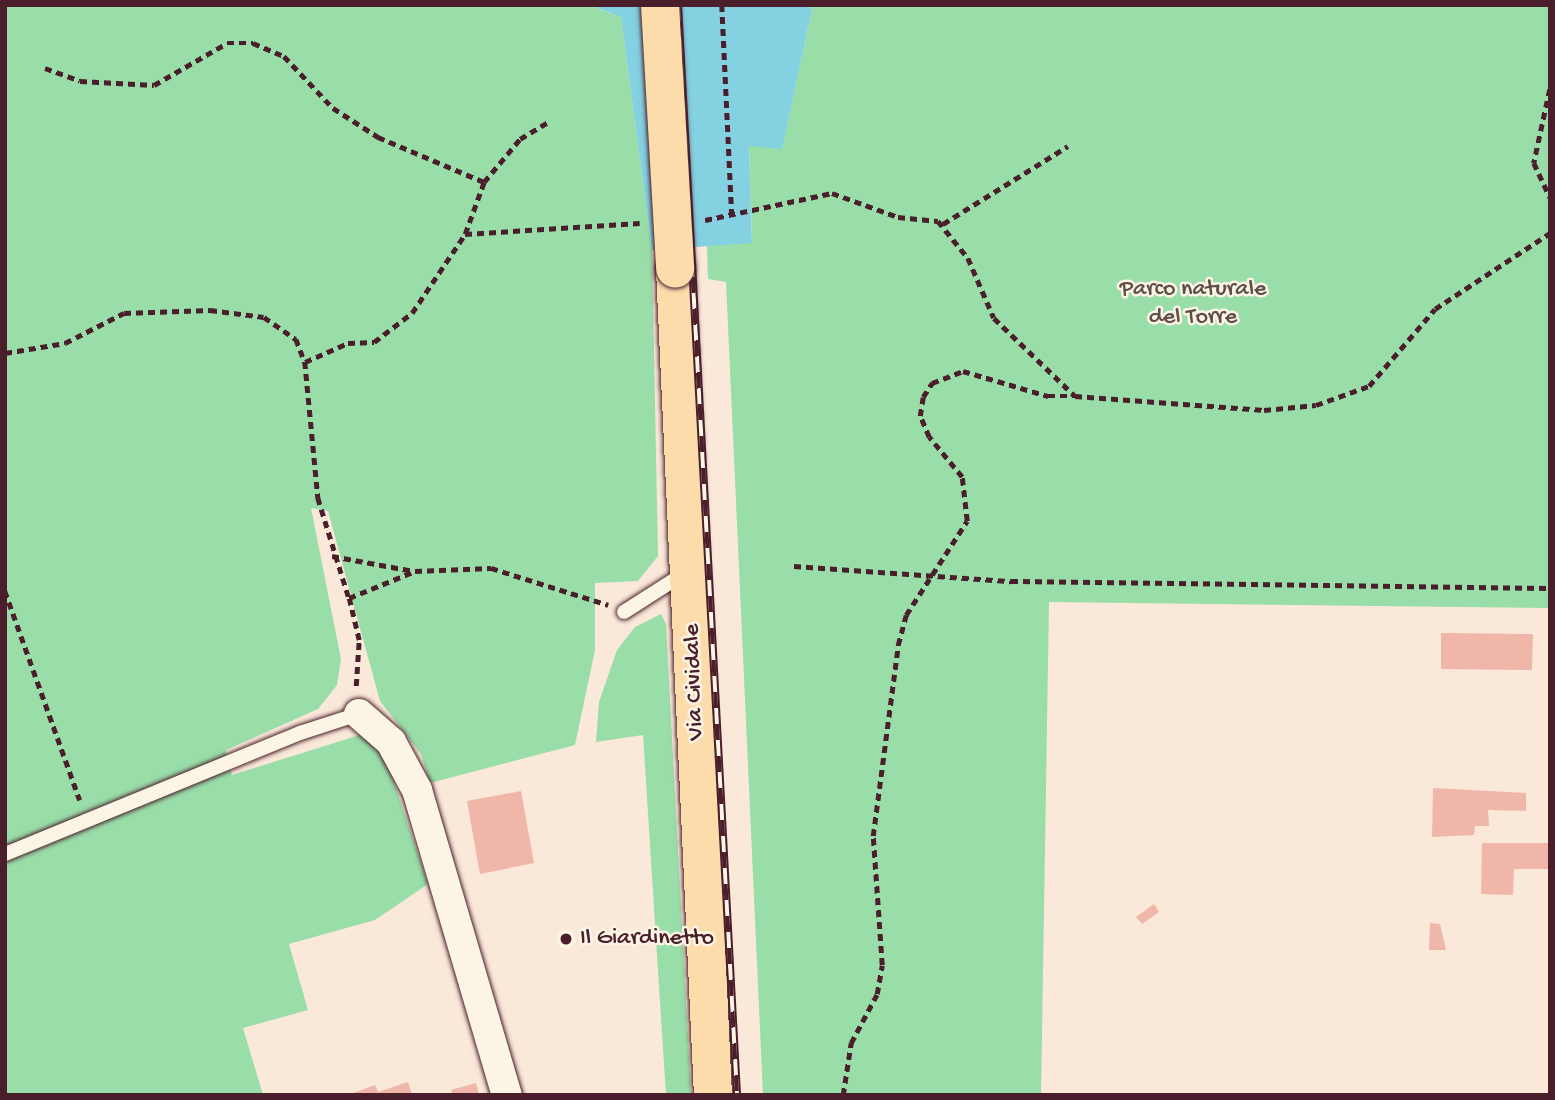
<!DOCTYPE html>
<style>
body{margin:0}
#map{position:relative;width:1555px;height:1100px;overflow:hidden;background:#fae8d9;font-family:"Gochi Hand",sans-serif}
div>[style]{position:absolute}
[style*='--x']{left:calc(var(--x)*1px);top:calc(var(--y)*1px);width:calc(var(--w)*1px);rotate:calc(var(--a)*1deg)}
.green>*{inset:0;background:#99dda9}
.water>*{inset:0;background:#83d1e1}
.building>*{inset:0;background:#f0b6a9}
.path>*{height:4.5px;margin-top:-2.25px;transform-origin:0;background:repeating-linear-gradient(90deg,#4a1f2b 0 7px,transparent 0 12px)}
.roads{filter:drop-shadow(0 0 2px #4a1f2b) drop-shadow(0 0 2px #4a1f2b)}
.lane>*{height:14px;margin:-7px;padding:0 7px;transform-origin:7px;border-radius:7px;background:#fcf5e5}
.street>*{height:30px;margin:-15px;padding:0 15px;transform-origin:15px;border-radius:15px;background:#fcf5e5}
.primary>*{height:38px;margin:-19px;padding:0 19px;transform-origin:19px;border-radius:19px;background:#fddcac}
.rail>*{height:8px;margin-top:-4px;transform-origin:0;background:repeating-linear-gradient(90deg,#fcf5e5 0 16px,#4a1f2b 0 32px);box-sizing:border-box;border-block:2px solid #4a1f2b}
.bridges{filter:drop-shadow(0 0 2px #4a1f2b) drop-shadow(0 0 2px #4a1f2b)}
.primary-bridge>*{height:38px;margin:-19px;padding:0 19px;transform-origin:19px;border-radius:19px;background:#fddcac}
.dots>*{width:19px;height:19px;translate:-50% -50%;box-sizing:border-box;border:4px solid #fcf5e5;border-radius:50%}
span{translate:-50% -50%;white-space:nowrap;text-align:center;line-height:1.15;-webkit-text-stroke:5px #fcf5e5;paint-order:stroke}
.park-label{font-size:24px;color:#5e4e4a}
.street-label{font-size:24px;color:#4a1f2b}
.poi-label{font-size:24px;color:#4a1f2b}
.left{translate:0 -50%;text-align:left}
.frame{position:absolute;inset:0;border:7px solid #4a1f2b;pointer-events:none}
</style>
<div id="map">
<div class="green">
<i style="clip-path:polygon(5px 5px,588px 5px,621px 17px,652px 250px,658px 556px,638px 581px,595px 583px,595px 650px,575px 745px,430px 783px,421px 754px,380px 701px,328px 511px,311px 508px,341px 659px,337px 685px,318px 709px,226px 750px,232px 775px,363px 734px,386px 758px,428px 884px,375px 920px,289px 944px,308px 1010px,243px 1028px,263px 1095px,5px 1095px)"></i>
<i style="clip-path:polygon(813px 5px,1550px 5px,1550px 608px,1049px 602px,1041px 1095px,763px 1095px,726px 282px,708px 279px,707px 246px,752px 242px,749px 145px,782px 148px)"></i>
<i style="clip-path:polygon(661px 614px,666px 624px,691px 1095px,666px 1095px,643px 735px,596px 742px,599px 702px,617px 650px,635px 627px)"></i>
</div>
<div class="water">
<i style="clip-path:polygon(589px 5px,813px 5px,782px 149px,749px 146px,752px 243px,652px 250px,621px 17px)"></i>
</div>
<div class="building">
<i style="clip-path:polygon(1441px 633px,1533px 634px,1532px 670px,1441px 669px)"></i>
<i style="clip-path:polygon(1433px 788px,1526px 793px,1526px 811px,1488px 810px,1489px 826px,1475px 826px,1474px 835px,1432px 837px)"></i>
<i style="clip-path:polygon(521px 791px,534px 863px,480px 874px,467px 801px)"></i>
<i style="clip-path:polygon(1482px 843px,1550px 843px,1550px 869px,1514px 869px,1513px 895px,1481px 894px)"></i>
<i style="clip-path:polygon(1154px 904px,1159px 912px,1142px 924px,1136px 917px)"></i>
<i style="clip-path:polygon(1430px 923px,1440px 924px,1446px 950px,1429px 950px)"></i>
<i style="clip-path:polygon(408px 1082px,412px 1095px,348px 1095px,375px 1085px,378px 1092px)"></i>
<i style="clip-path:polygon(476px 1083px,479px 1095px,453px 1095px,451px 1090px)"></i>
</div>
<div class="path">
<i style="--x:722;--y:5;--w:214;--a:87.3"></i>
<i style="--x:45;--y:68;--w:37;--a:20"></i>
<i style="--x:80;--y:81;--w:74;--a:3.1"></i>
<i style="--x:154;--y:85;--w:84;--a:-29.9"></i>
<i style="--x:227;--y:43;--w:26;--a:0"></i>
<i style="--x:253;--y:43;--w:34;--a:23"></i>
<i style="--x:284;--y:56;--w:71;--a:46.7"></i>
<i style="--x:333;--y:108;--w:54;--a:32.8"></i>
<i style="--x:378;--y:137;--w:115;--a:23"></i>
<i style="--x:1550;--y:89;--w:76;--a:102.2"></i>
<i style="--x:1534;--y:163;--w:38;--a:65"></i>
<i style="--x:705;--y:220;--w:130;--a:-12"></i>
<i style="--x:832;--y:193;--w:70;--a:20"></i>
<i style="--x:898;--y:217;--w:40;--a:5.7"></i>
<i style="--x:938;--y:221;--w:48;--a:51"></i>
<i style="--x:968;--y:258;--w:65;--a:66.6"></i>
<i style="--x:994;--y:318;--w:112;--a:43.9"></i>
<i style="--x:1075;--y:396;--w:190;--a:4.2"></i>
<i style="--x:1264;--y:410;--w:52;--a:-5.5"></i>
<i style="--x:1316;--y:405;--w:56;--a:-19.7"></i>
<i style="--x:1369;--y:386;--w:101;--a:-49.4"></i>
<i style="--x:1435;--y:309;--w:138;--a:-33.5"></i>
<i style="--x:943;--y:224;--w:147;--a:-32"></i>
<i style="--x:465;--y:234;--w:175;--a:-3.6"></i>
<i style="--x:5;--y:353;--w:61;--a:-9.5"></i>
<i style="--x:65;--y:343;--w:66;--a:-27"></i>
<i style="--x:124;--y:313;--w:86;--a:-2"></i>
<i style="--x:210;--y:310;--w:54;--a:7.4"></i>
<i style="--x:264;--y:317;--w:39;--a:35"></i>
<i style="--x:296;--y:339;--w:25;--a:69"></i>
<i style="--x:305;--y:362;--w:137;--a:84.5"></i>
<i style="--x:318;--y:498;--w:105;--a:72.8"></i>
<i style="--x:305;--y:362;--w:47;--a:-23.8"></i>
<i style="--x:348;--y:343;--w:26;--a:-2"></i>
<i style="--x:374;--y:342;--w:48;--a:-37.3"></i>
<i style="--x:412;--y:313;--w:95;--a:-56.1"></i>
<i style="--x:465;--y:234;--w:55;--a:-69.9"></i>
<i style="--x:484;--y:182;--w:56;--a:-50.1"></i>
<i style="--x:520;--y:139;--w:35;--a:-31"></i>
<i style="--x:332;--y:556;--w:83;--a:10.4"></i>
<i style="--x:794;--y:566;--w:218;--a:4"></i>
<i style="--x:1011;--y:581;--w:539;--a:0.74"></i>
<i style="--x:5;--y:591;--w:222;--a:70.3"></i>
<i style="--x:356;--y:686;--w:46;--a:-86.3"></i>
<i style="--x:359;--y:640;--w:43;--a:-103.4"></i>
<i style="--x:349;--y:598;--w:71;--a:-22.2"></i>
<i style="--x:415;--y:571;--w:76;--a:-2.3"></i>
<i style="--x:491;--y:568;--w:123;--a:17.5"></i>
<i style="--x:843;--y:1095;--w:53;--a:-81.3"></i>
<i style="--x:851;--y:1043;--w:55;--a:-62"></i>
<i style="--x:877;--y:994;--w:29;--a:-80"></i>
<i style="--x:882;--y:965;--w:129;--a:-94"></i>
<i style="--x:873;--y:836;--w:193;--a:-82.5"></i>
<i style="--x:898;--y:645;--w:31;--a:-75"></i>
<i style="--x:906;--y:615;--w:112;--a:-57"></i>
<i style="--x:967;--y:521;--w:44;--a:-96.5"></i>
<i style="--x:962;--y:477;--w:52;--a:-129.5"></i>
<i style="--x:929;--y:437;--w:23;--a:-113"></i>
<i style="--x:920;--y:416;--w:19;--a:-81"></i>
<i style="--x:923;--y:397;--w:17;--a:-57"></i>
<i style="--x:932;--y:383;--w:33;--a:-21"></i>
<i style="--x:963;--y:371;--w:89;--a:16.4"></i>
<i style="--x:1048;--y:396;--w:27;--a:0"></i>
</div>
<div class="roads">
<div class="lane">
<i style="--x:624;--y:612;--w:72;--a:-32.6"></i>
<i style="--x:5;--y:854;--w:319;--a:-22.3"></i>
<i style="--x:300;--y:733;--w:62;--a:-17.9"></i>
</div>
<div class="street">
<i style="--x:359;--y:714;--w:43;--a:41.2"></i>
<i style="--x:391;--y:742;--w:55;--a:61.6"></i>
<i style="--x:417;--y:790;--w:318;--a:73.6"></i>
</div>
<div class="primary">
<i style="--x:675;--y:269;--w:827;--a:87.37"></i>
</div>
</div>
<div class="rail">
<i style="--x:678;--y:5;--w:1092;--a:86.9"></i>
</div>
<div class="bridges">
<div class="primary-bridge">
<i style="--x:660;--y:5;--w:264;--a:86.7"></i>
</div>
</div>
<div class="dots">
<i style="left:566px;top:939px;background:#4a1f2b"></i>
</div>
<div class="park-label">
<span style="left:1193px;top:304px">Parco naturale<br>del Torre</span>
</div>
<div class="street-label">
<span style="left:695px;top:682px;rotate:-92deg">Via Cividale</span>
</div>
<div class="poi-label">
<span class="left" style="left:580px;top:939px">Il Giardinetto</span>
</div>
<div class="frame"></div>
</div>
